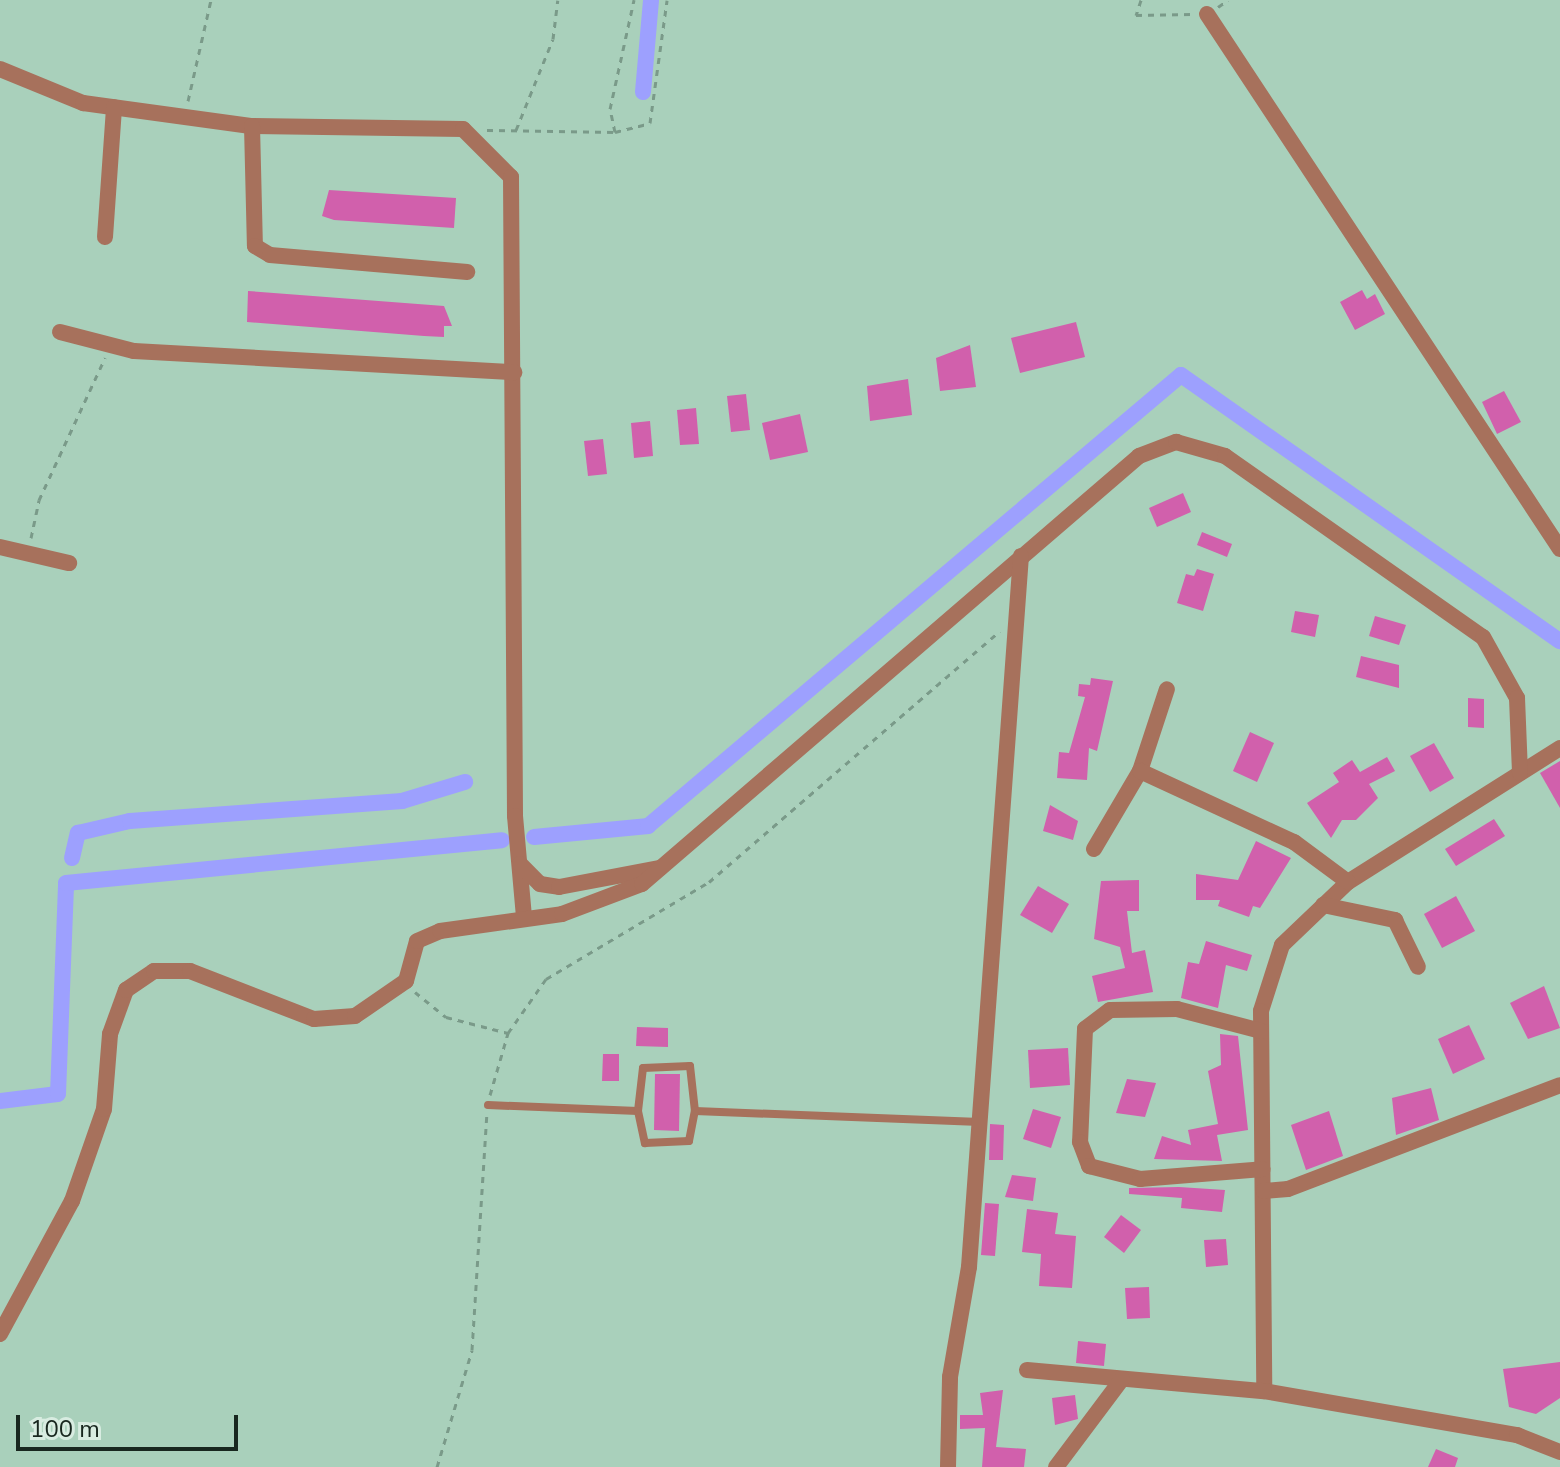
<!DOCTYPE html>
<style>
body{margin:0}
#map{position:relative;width:1560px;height:1467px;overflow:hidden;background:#a9d0bb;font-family:"Nunito Sans",sans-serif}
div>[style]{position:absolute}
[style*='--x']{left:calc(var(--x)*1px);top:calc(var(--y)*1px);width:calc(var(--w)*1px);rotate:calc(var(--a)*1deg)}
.canal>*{height:16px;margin:-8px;padding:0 8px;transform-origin:8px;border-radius:8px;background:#9da0fe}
.building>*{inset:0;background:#d160ac}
.path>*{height:3px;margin-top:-1.5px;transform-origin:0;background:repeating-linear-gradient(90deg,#7a9a89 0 6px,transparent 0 12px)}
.service>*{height:8px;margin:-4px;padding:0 4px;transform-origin:4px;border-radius:4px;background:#a7715c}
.minor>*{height:16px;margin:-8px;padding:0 8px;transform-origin:8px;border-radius:8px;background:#a7715c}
span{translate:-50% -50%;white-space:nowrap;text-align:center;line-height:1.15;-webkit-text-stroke:8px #d8ece1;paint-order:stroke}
.scale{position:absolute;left:16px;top:1415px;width:222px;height:36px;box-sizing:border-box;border:4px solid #18271f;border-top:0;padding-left:10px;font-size:24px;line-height:28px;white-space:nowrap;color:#18271f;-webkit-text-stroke:6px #d8ece1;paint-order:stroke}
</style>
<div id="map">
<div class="canal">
<i style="--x:643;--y:92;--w:92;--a:-85"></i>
<i style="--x:534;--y:837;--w:115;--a:-5.5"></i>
<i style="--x:648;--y:826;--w:698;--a:-40.24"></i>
<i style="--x:1181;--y:375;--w:463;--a:35.1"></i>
<i style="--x:72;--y:858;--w:26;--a:-77"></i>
<i style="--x:78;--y:833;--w:53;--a:-13"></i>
<i style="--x:130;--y:821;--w:273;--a:-4.2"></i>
<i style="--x:402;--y:801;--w:66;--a:-16.8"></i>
<i style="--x:0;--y:1101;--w:58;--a:-6.9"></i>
<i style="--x:58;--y:1094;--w:211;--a:-87.8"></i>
<i style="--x:66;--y:883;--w:438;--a:-5.6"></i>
</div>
<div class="building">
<i style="clip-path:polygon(329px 190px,456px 198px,454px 228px,334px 220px,322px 216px)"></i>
<i style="clip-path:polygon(1362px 290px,1367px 299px,1375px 294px,1385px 314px,1355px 330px,1340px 302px)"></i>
<i style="clip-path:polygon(248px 291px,444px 306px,452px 326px,444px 326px,444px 337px,424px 336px,247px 322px)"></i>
<i style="clip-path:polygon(1076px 322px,1085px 357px,1020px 373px,1011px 338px)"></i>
<i style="clip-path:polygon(970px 345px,976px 387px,940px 391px,936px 358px)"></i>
<i style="clip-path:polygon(908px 379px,912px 415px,870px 421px,867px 386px)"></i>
<i style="clip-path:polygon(1504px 391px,1521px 422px,1497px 434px,1482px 402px)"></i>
<i style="clip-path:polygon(746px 394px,750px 430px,731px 432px,727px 396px)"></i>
<i style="clip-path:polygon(696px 408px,699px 444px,680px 445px,677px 410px)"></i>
<i style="clip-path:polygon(800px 414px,808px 452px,770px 460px,762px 423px)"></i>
<i style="clip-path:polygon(650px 421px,653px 456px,634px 458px,631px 423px)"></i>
<i style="clip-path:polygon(603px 439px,607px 474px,588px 476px,584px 441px)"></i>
<i style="clip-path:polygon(1183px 493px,1191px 512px,1157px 527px,1149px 508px)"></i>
<i style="clip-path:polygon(1202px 532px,1232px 544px,1227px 557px,1197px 545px)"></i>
<i style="clip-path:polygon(1197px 569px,1214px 574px,1203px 611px,1177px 603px,1186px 574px,1194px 576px)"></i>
<i style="clip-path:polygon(1295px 611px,1319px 615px,1315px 637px,1291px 632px)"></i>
<i style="clip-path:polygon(1375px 616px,1406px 625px,1399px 645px,1369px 636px)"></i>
<i style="clip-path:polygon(1361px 656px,1399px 665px,1399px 688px,1356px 677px)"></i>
<i style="clip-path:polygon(1091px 678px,1113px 681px,1097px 751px,1089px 748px,1087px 780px,1057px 778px,1059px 752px,1069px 753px,1085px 697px,1078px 696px,1079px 684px,1090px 685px)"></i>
<i style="clip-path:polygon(1468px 698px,1484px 699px,1484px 728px,1468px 727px)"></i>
<i style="clip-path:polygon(1250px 732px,1274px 743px,1257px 782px,1233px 771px)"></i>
<i style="clip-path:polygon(1434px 743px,1454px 778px,1430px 792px,1410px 756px)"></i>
<i style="clip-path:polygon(1387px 757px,1395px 771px,1369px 784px,1378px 798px,1356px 820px,1342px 820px,1331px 838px,1307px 803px,1339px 782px,1333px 773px,1352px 760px,1360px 772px)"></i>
<i style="clip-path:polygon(1560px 761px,1560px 808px,1540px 773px)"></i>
<i style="clip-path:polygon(1050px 805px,1078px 821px,1073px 840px,1043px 831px)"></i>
<i style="clip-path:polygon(1494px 819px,1505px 836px,1456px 866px,1445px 849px)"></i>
<i style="clip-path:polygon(1256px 841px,1291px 858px,1260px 908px,1253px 906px,1249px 917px,1218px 906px,1220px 900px,1196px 900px,1196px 874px,1238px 880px)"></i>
<i style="clip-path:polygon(1139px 880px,1139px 911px,1127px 911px,1132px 953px,1145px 950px,1153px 992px,1098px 1002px,1092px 976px,1125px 968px,1120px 947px,1094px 939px,1101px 881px)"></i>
<i style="clip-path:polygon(1038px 886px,1069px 904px,1052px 933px,1020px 915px)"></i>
<i style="clip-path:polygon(1456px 896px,1475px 931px,1442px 948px,1424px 914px)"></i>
<i style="clip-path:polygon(1206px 941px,1252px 955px,1247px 971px,1226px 965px,1218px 1008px,1181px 998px,1188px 962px,1199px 964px)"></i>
<i style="clip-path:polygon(1544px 986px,1560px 1028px,1528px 1039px,1510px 1003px)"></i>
<i style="clip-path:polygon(1469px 1025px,1485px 1059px,1453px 1074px,1438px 1039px)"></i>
<i style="clip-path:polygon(637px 1027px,668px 1028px,668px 1047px,636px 1046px)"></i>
<i style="clip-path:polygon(1220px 1034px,1238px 1036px,1248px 1130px,1217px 1135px,1222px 1161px,1154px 1159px,1162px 1136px,1191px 1145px,1188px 1130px,1218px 1124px,1208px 1071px,1221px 1065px)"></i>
<i style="clip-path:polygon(1068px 1048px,1070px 1085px,1030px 1088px,1028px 1050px)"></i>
<i style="clip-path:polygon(603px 1054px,619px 1054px,619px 1081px,602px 1081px)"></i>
<i style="clip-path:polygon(655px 1074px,680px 1074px,679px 1131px,654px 1130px)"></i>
<i style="clip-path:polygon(1127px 1079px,1156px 1083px,1145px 1117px,1116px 1113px)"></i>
<i style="clip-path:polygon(1431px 1088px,1439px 1120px,1396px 1135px,1392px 1098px)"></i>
<i style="clip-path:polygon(1033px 1109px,1061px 1117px,1051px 1148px,1023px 1139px)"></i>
<i style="clip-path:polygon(1329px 1111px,1343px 1156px,1306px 1170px,1291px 1125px)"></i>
<i style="clip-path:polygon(990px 1124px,1004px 1125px,1003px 1160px,989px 1160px)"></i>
<i style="clip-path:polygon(1012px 1175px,1036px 1178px,1033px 1201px,1005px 1197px)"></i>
<i style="clip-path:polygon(1129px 1188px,1179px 1187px,1225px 1190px,1222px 1212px,1181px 1208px,1182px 1198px,1129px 1194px)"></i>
<i style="clip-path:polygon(985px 1203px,999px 1204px,995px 1256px,981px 1255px)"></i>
<i style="clip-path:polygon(1027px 1209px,1058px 1213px,1055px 1234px,1076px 1236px,1072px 1288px,1039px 1286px,1041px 1254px,1022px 1252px)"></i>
<i style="clip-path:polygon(1121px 1215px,1141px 1230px,1124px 1253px,1104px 1237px)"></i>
<i style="clip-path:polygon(1226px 1239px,1228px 1265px,1206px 1267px,1204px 1240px)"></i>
<i style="clip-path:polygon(1149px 1287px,1150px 1318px,1127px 1319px,1125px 1288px)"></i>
<i style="clip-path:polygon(1078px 1341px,1106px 1344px,1104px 1366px,1076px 1363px)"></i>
<i style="clip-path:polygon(1560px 1362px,1560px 1398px,1536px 1414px,1509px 1407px,1503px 1369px)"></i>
<i style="clip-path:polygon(1003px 1390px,996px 1447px,1026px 1449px,1024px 1467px,982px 1467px,985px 1428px,960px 1429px,960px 1415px,983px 1415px,980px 1393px)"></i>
<i style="clip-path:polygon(1075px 1395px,1078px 1419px,1055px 1425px,1052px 1398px)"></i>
<i style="clip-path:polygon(1436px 1449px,1458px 1458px,1455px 1467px,1428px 1467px)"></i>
</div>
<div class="path">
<i style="--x:1141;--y:0;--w:16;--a:108"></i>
<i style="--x:1136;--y:15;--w:56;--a:-1"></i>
<i style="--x:1218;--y:7;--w:12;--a:-35"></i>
<i style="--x:188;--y:101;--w:104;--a:-77.2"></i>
<i style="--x:487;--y:130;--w:128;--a:0.9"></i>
<i style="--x:615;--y:132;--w:36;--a:-14"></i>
<i style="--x:650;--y:123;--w:124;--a:-82.1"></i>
<i style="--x:516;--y:130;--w:98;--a:-67.9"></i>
<i style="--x:553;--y:39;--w:39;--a:-83"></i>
<i style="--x:615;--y:132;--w:24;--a:-102"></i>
<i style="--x:610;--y:109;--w:112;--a:-77.6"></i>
<i style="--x:31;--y:538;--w:39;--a:-78"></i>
<i style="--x:39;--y:500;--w:157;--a:-65.1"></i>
<i style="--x:415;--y:992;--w:40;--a:39"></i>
<i style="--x:446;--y:1017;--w:64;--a:14.5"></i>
<i style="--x:490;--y:1095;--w:65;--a:-73.8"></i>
<i style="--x:508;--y:1033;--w:66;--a:-54.9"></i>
<i style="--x:546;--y:979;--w:190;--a:-30.8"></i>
<i style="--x:709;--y:882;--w:384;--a:-40.8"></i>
<i style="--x:437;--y:1467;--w:122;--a:-73.3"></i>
<i style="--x:472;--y:1350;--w:236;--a:-86.4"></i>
</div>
<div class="service">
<i style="--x:488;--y:1105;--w:150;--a:2.3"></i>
<i style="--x:638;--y:1111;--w:43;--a:-83.4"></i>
<i style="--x:643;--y:1068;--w:47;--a:-2.4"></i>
<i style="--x:690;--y:1066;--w:45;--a:83.7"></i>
<i style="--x:695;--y:1111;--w:285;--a:2.2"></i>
<i style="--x:638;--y:1111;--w:33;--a:78"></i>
<i style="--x:645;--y:1143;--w:44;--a:-2.6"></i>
<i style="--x:689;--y:1141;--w:31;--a:-79"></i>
</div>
<div class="minor">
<i style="--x:1207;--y:14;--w:641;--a:56.58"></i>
<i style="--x:0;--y:69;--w:90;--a:22.3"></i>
<i style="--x:83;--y:103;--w:171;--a:7.8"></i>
<i style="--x:252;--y:126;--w:211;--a:0.8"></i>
<i style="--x:463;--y:129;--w:68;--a:45"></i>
<i style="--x:511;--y:177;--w:639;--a:89.64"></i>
<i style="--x:515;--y:816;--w:100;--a:84.9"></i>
<i style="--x:252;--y:126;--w:120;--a:88.6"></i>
<i style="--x:255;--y:246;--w:17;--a:31"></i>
<i style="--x:270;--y:255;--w:198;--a:4.9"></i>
<i style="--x:105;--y:237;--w:130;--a:-86"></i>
<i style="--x:60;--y:332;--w:76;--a:14.4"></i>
<i style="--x:134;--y:351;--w:381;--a:3.2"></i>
<i style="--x:0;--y:547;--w:71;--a:13.1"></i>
<i style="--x:1560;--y:748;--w:251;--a:147.7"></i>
<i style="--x:1348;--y:882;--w:91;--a:136.3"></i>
<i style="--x:1282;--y:945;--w:69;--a:107.7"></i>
<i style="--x:1261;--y:1011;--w:380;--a:89.5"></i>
<i style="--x:1264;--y:1391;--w:257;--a:9.9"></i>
<i style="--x:1517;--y:1435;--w:46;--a:21.6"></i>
<i style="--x:1140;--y:771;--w:86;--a:-71.8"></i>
<i style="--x:1094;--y:849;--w:91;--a:-59.5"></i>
<i style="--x:1140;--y:771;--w:170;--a:24.8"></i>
<i style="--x:1294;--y:842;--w:67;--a:36.5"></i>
<i style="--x:520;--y:864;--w:28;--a:45"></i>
<i style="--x:540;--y:884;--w:19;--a:9"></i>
<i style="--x:559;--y:887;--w:103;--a:-10.7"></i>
<i style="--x:1323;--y:905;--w:74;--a:11.8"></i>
<i style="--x:1395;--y:920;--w:52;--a:63.9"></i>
<i style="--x:1261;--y:1031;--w:87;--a:-165.3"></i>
<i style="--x:1177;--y:1009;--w:67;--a:179.1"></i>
<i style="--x:1110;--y:1010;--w:31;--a:143"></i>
<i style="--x:1085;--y:1029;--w:113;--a:92.5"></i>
<i style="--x:1080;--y:1142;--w:26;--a:69"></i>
<i style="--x:1089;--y:1166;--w:53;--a:14.3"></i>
<i style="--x:1140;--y:1179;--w:123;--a:-4.6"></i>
<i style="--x:1264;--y:1191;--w:24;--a:-5"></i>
<i style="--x:1288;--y:1189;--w:291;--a:-20.9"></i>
<i style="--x:0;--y:1334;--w:151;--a:-61.6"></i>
<i style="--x:72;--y:1201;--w:97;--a:-70.8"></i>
<i style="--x:104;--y:1109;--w:75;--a:-85.4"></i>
<i style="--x:110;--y:1034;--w:47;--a:-70"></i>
<i style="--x:126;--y:990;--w:34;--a:-34"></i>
<i style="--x:154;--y:971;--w:36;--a:0"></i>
<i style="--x:190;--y:971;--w:133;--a:21.2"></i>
<i style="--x:314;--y:1019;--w:41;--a:-4.2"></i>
<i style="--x:355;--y:1016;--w:62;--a:-34.5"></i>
<i style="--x:406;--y:981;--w:41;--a:-74.6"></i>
<i style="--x:417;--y:941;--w:25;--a:-23"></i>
<i style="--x:440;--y:931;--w:123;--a:-7.9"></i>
<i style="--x:562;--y:914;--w:85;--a:-20.6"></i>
<i style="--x:642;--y:884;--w:656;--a:-40.73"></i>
<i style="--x:1139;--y:456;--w:40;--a:-21"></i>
<i style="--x:1176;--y:442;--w:51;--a:15.9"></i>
<i style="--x:1225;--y:456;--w:315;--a:35.1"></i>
<i style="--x:1483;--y:637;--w:70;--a:60.9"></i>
<i style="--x:1517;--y:698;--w:75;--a:87.7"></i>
<i style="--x:1027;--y:1370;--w:238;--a:5.1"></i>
<i style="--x:948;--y:1467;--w:90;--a:-88.7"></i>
<i style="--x:950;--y:1377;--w:112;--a:-80.2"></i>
<i style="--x:969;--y:1267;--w:713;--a:-85.82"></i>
<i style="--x:1056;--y:1467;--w:110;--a:-53.1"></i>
</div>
<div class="scale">100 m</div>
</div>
